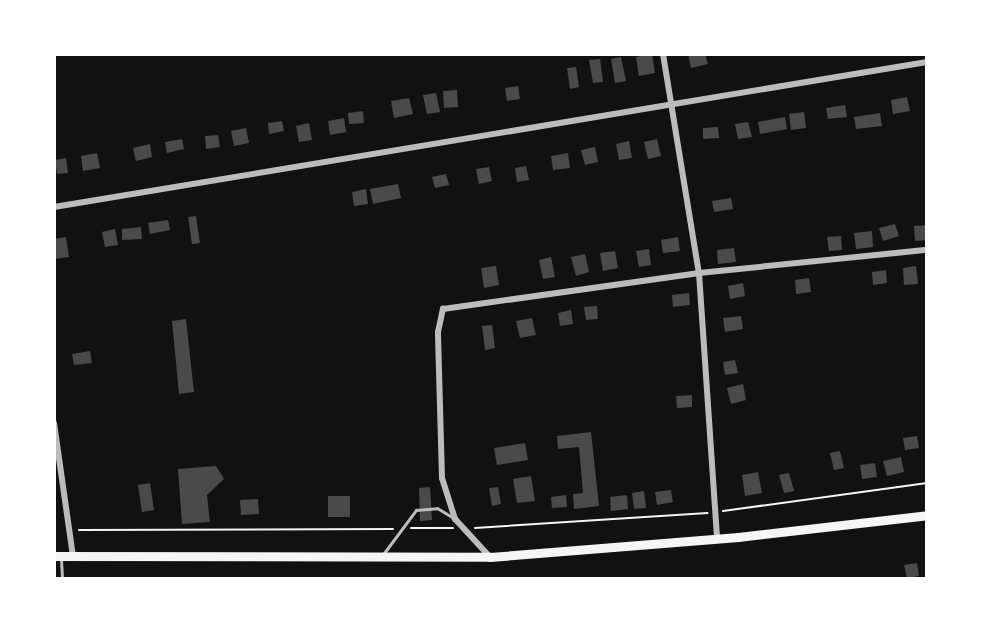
<!DOCTYPE html>
<style>
body{margin:0}
#map{position:relative;width:981px;height:633px;overflow:hidden;background:#111;font-family:"Noto Sans",sans-serif}
div>[style]{position:absolute}
[style*='--x']{left:calc(var(--x)*1px);top:calc(var(--y)*1px);width:calc(var(--w)*1px);rotate:calc(var(--a)*1deg)}
.building>*{inset:0;background:#4a4a4a}
.path>*{height:2px;margin:-1px;padding:0 1px;transform-origin:1px;border-radius:1px;background:#f5f5f5}
.service>*{height:3px;margin:-1.5px;padding:0 1.5px;transform-origin:1.5px;border-radius:1.5px;background:#bcbcbc}
.minor>*{height:6px;margin:-3px;padding:0 3px;transform-origin:3px;border-radius:3px;background:#bcbcbc}
.primary>*{height:9px;margin:-4.5px;padding:0 4.5px;transform-origin:4.5px;border-radius:4.5px;background:#f5f5f5}
span{translate:-50% -50%;white-space:nowrap;text-align:center;line-height:1.15;-webkit-text-stroke:7px #fff;paint-order:stroke}
.frame{position:absolute;inset:0;border:56px solid #fff;pointer-events:none}
</style>
<div id="map">
<div class="building">
<i style="clip-path:polygon(652px 54px,655px 73px,639px 76px,636px 57px)"></i>
<i style="clip-path:polygon(688px 54px,705px 54px,708px 64px,691px 68px)"></i>
<i style="clip-path:polygon(621px 57px,626px 81px,615px 83px,611px 59px)"></i>
<i style="clip-path:polygon(600px 59px,603px 82px,593px 83px,589px 60px)"></i>
<i style="clip-path:polygon(576px 67px,579px 87px,570px 89px,567px 68px)"></i>
<i style="clip-path:polygon(518px 86px,520px 99px,507px 101px,505px 88px)"></i>
<i style="clip-path:polygon(457px 90px,458px 107px,444px 108px,443px 91px)"></i>
<i style="clip-path:polygon(436px 93px,440px 112px,427px 114px,423px 95px)"></i>
<i style="clip-path:polygon(907px 97px,910px 111px,893px 114px,891px 100px)"></i>
<i style="clip-path:polygon(409px 98px,413px 114px,394px 118px,391px 101px)"></i>
<i style="clip-path:polygon(845px 105px,847px 117px,828px 119px,826px 108px)"></i>
<i style="clip-path:polygon(363px 111px,364px 123px,349px 124px,348px 113px)"></i>
<i style="clip-path:polygon(804px 112px,806px 128px,791px 130px,789px 114px)"></i>
<i style="clip-path:polygon(880px 113px,882px 126px,856px 129px,854px 117px)"></i>
<i style="clip-path:polygon(785px 117px,787px 129px,760px 134px,758px 122px)"></i>
<i style="clip-path:polygon(344px 118px,346px 132px,330px 135px,328px 121px)"></i>
<i style="clip-path:polygon(282px 121px,284px 131px,269px 134px,268px 123px)"></i>
<i style="clip-path:polygon(748px 122px,752px 137px,738px 139px,735px 124px)"></i>
<i style="clip-path:polygon(309px 123px,312px 140px,299px 142px,296px 126px)"></i>
<i style="clip-path:polygon(718px 127px,719px 138px,703px 139px,703px 128px)"></i>
<i style="clip-path:polygon(246px 128px,249px 143px,234px 146px,231px 131px)"></i>
<i style="clip-path:polygon(218px 135px,220px 147px,206px 149px,205px 136px)"></i>
<i style="clip-path:polygon(182px 139px,184px 149px,167px 153px,165px 142px)"></i>
<i style="clip-path:polygon(657px 139px,661px 156px,648px 159px,644px 142px)"></i>
<i style="clip-path:polygon(629px 141px,632px 158px,619px 160px,616px 144px)"></i>
<i style="clip-path:polygon(150px 144px,152px 157px,136px 161px,133px 148px)"></i>
<i style="clip-path:polygon(595px 147px,598px 162px,585px 165px,581px 150px)"></i>
<i style="clip-path:polygon(97px 153px,100px 168px,83px 171px,81px 156px)"></i>
<i style="clip-path:polygon(568px 153px,570px 168px,553px 170px,551px 156px)"></i>
<i style="clip-path:polygon(66px 158px,68px 173px,57px 174px,55px 160px)"></i>
<i style="clip-path:polygon(526px 166px,529px 180px,517px 182px,515px 168px)"></i>
<i style="clip-path:polygon(489px 167px,492px 181px,479px 184px,476px 169px)"></i>
<i style="clip-path:polygon(446px 174px,449px 185px,435px 188px,432px 177px)"></i>
<i style="clip-path:polygon(398px 184px,401px 198px,373px 204px,370px 189px)"></i>
<i style="clip-path:polygon(366px 189px,368px 204px,354px 206px,352px 192px)"></i>
<i style="clip-path:polygon(731px 198px,733px 209px,714px 212px,712px 201px)"></i>
<i style="clip-path:polygon(196px 216px,200px 243px,192px 244px,188px 217px)"></i>
<i style="clip-path:polygon(168px 220px,170px 230px,150px 234px,148px 223px)"></i>
<i style="clip-path:polygon(895px 224px,899px 236px,883px 241px,879px 228px)"></i>
<i style="clip-path:polygon(927px 225px,927px 240px,915px 241px,914px 226px)"></i>
<i style="clip-path:polygon(141px 227px,142px 239px,122px 240px,122px 229px)"></i>
<i style="clip-path:polygon(115px 229px,118px 245px,105px 247px,102px 232px)"></i>
<i style="clip-path:polygon(872px 231px,873px 247px,856px 249px,854px 233px)"></i>
<i style="clip-path:polygon(841px 236px,842px 250px,829px 251px,827px 237px)"></i>
<i style="clip-path:polygon(66px 237px,69px 257px,54px 259px,54px 239px)"></i>
<i style="clip-path:polygon(678px 237px,680px 251px,663px 253px,661px 240px)"></i>
<i style="clip-path:polygon(734px 248px,736px 262px,718px 264px,717px 250px)"></i>
<i style="clip-path:polygon(649px 249px,651px 265px,639px 267px,636px 251px)"></i>
<i style="clip-path:polygon(615px 251px,618px 268px,603px 271px,600px 253px)"></i>
<i style="clip-path:polygon(585px 254px,589px 272px,576px 276px,571px 257px)"></i>
<i style="clip-path:polygon(551px 257px,555px 277px,543px 279px,539px 260px)"></i>
<i style="clip-path:polygon(496px 266px,499px 285px,484px 288px,481px 268px)"></i>
<i style="clip-path:polygon(916px 266px,918px 284px,904px 285px,903px 268px)"></i>
<i style="clip-path:polygon(886px 270px,887px 283px,873px 285px,872px 272px)"></i>
<i style="clip-path:polygon(809px 278px,811px 292px,796px 294px,795px 280px)"></i>
<i style="clip-path:polygon(743px 283px,745px 296px,730px 299px,728px 286px)"></i>
<i style="clip-path:polygon(689px 293px,690px 305px,673px 307px,672px 295px)"></i>
<i style="clip-path:polygon(597px 306px,598px 319px,586px 320px,584px 307px)"></i>
<i style="clip-path:polygon(571px 310px,573px 324px,560px 326px,558px 313px)"></i>
<i style="clip-path:polygon(741px 316px,743px 329px,725px 332px,723px 318px)"></i>
<i style="clip-path:polygon(532px 318px,536px 335px,520px 338px,516px 321px)"></i>
<i style="clip-path:polygon(186px 319px,194px 392px,179px 394px,172px 321px)"></i>
<i style="clip-path:polygon(492px 325px,495px 348px,485px 350px,482px 326px)"></i>
<i style="clip-path:polygon(90px 351px,92px 363px,74px 365px,72px 354px)"></i>
<i style="clip-path:polygon(735px 360px,738px 373px,725px 375px,723px 362px)"></i>
<i style="clip-path:polygon(743px 384px,746px 400px,731px 404px,727px 388px)"></i>
<i style="clip-path:polygon(692px 395px,692px 407px,677px 408px,676px 396px)"></i>
<i style="clip-path:polygon(591px 432px,599px 506px,574px 509px,573px 494px,583px 493px,579px 447px,558px 449px,557px 436px)"></i>
<i style="clip-path:polygon(917px 436px,919px 448px,905px 450px,903px 438px)"></i>
<i style="clip-path:polygon(525px 443px,528px 460px,497px 465px,494px 448px)"></i>
<i style="clip-path:polygon(840px 451px,844px 468px,834px 470px,830px 453px)"></i>
<i style="clip-path:polygon(901px 457px,904px 472px,887px 476px,883px 461px)"></i>
<i style="clip-path:polygon(875px 463px,877px 477px,862px 479px,860px 465px)"></i>
<i style="clip-path:polygon(216px 466px,224px 479px,207px 495px,210px 522px,182px 524px,178px 469px)"></i>
<i style="clip-path:polygon(758px 472px,762px 493px,745px 496px,742px 475px)"></i>
<i style="clip-path:polygon(789px 473px,794px 491px,784px 493px,779px 475px)"></i>
<i style="clip-path:polygon(531px 476px,535px 501px,517px 503px,513px 479px)"></i>
<i style="clip-path:polygon(150px 483px,154px 510px,142px 512px,138px 485px)"></i>
<i style="clip-path:polygon(430px 487px,432px 520px,420px 521px,419px 488px)"></i>
<i style="clip-path:polygon(498px 487px,501px 504px,492px 506px,489px 488px)"></i>
<i style="clip-path:polygon(671px 490px,673px 502px,657px 505px,655px 492px)"></i>
<i style="clip-path:polygon(644px 491px,646px 508px,634px 509px,632px 493px)"></i>
<i style="clip-path:polygon(566px 495px,567px 507px,552px 508px,551px 497px)"></i>
<i style="clip-path:polygon(627px 495px,628px 509px,611px 511px,610px 497px)"></i>
<i style="clip-path:polygon(328px 496px,350px 496px,350px 517px,328px 517px)"></i>
<i style="clip-path:polygon(258px 499px,259px 514px,241px 515px,240px 500px)"></i>
<i style="clip-path:polygon(917px 563px,919px 576px,907px 578px,904px 565px)"></i>
</div>
<div class="path">
<i style="--x:723;--y:511;--w:206;--a:-7.8"></i>
<i style="--x:411;--y:528;--w:42;--a:0"></i>
<i style="--x:475;--y:528;--w:233;--a:-3.7"></i>
<i style="--x:79;--y:530;--w:314;--a:-0.2"></i>
</div>
<div class="service">
<i style="--x:384;--y:553;--w:54;--a:-53.3"></i>
<i style="--x:416;--y:510;--w:21;--a:-5"></i>
<i style="--x:437;--y:508;--w:17;--a:31"></i>
<i style="--x:61;--y:559;--w:20;--a:87"></i>
</div>
<div class="minor">
<i style="--x:663;--y:54;--w:222;--a:80.7"></i>
<i style="--x:699;--y:273;--w:267;--a:86.1"></i>
<i style="--x:54;--y:207;--w:885;--a:-9.43"></i>
<i style="--x:54;--y:423;--w:134;--a:81.9"></i>
<i style="--x:490;--y:557;--w:52;--a:-132.6"></i>
<i style="--x:455;--y:519;--w:43;--a:-107.6"></i>
<i style="--x:442;--y:478;--w:146;--a:-91.6"></i>
<i style="--x:438;--y:332;--w:24;--a:-78"></i>
<i style="--x:443;--y:309;--w:259;--a:-8"></i>
<i style="--x:699;--y:273;--w:229;--a:-5.8"></i>
</div>
<div class="primary">
<i style="--x:54;--y:556;--w:436;--a:0.1"></i>
<i style="--x:490;--y:557;--w:249;--a:-4.6"></i>
<i style="--x:738;--y:537;--w:190;--a:-6.6"></i>
</div>
<div class="frame"></div>
</div>
